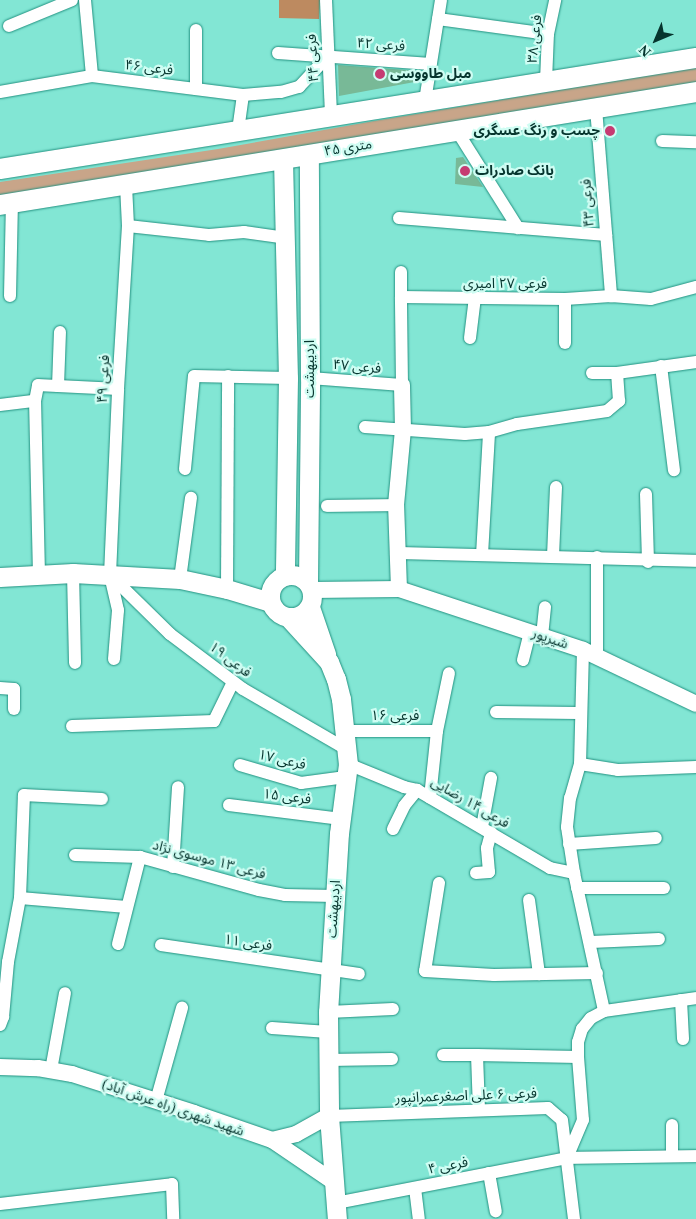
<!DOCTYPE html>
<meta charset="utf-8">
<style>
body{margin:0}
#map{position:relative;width:696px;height:1219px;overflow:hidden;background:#82e6d4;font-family:"Times New Roman","Noto Sans Arabic",serif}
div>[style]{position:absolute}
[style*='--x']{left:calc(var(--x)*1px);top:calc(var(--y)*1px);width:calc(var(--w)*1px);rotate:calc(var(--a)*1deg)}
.green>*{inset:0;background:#c8a589}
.forest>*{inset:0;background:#bd8a60}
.building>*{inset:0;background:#78b997}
.roads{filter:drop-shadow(0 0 1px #239281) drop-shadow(0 0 1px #239281)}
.minor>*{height:12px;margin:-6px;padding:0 6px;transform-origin:6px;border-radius:6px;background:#fff}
.tertiary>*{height:16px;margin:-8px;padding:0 8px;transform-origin:8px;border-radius:8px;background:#fff}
.secondary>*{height:19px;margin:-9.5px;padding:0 9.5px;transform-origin:9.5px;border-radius:9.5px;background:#fff}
.secondary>.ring{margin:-9.5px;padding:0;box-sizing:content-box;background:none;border:19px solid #fff;border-radius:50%}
.primary>*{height:20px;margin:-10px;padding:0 10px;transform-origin:10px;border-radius:10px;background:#fff}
.dots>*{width:14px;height:14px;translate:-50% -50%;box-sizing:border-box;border:2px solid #cffdf3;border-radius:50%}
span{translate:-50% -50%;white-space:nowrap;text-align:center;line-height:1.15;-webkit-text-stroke:4.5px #cffdf3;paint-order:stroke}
.street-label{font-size:14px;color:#06352e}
.poi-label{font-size:14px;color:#06352e;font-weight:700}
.left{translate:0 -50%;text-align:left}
.right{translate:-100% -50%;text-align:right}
.north{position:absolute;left:631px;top:15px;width:50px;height:50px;-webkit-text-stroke:4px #cffdf3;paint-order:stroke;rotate:225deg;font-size:14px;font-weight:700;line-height:20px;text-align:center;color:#06352e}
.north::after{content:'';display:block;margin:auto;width:18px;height:22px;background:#06352e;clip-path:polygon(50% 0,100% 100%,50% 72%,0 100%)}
</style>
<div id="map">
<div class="green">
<i style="clip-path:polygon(696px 67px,696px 84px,0 196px,0 182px,218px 149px,374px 121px)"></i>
</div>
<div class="forest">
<i style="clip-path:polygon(279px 0,320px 0,319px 19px,279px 18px)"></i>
</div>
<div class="building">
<i style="clip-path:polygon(338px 65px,421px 71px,420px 81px,339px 96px)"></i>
<i style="clip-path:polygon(463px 157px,483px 187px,455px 184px,456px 158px)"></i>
</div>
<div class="roads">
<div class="minor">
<i style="--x:85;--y:0;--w:76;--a:84.7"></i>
<i style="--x:92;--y:76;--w:152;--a:7.2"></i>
<i style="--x:243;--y:95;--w:35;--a:98"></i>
<i style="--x:326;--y:0;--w:115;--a:87.5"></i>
<i style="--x:438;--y:19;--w:111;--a:7.8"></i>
<i style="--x:9;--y:26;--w:68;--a:-22.4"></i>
<i style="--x:196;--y:30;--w:59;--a:90"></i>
<i style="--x:278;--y:53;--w:153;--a:4.1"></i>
<i style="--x:546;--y:81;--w:47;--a:-87.6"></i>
<i style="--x:548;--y:34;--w:35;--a:-78"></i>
<i style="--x:0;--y:92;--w:93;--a:-9.9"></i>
<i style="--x:243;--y:95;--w:38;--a:-5"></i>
<i style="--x:281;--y:92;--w:19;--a:-16"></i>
<i style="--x:299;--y:87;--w:42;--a:-46.9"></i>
<i style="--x:425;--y:101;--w:102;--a:-81"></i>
<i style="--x:596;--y:108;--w:189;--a:85.4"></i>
<i style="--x:457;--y:131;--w:115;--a:57.8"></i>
<i style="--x:662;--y:141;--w:34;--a:2"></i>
<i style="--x:399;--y:218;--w:208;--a:4.7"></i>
<i style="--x:128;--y:226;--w:81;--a:6.3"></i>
<i style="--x:209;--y:235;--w:35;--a:-5"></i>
<i style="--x:244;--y:232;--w:42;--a:8.1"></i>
<i style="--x:10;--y:296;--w:93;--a:-88.8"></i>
<i style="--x:401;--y:297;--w:25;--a:-90"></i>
<i style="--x:470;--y:338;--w:39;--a:-83"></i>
<i style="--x:565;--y:343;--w:44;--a:-90"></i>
<i style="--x:661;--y:366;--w:105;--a:82.9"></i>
<i style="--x:592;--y:373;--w:25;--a:0"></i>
<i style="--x:617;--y:373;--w:80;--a:-7.9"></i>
<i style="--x:310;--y:378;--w:92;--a:4.4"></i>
<i style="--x:402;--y:385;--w:88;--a:-90.7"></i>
<i style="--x:401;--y:297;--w:164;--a:0.7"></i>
<i style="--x:565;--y:299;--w:46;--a:-3.7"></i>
<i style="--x:611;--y:296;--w:40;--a:4.3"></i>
<i style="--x:651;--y:299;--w:47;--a:-14.9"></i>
<i style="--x:58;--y:386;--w:54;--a:-87.9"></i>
<i style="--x:0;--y:405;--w:35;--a:-7"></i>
<i style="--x:365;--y:427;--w:100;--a:4"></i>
<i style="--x:465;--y:434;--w:24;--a:-5"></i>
<i style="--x:489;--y:432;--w:29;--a:-16"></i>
<i style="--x:517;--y:424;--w:91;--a:-8.2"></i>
<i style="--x:607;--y:411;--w:16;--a:-40"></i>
<i style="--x:619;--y:401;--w:28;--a:-94"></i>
<i style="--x:185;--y:469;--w:93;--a:-84.5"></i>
<i style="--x:194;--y:376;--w:94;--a:1.2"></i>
<i style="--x:646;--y:494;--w:68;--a:88.3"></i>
<i style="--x:327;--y:506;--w:69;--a:-0.8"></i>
<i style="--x:396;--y:553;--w:300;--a:1.5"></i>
<i style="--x:482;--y:555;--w:123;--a:-86.7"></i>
<i style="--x:553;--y:556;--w:69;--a:-87.5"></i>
<i style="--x:73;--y:573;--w:90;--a:88.7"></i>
<i style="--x:39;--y:575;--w:174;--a:-91.3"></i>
<i style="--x:35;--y:401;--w:16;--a:-79"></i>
<i style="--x:38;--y:385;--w:80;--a:2.9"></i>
<i style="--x:110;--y:575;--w:84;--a:44.5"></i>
<i style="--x:170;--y:634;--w:91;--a:37"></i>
<i style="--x:243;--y:689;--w:119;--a:30.2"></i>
<i style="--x:180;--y:579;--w:82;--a:-82.3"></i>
<i style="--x:227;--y:589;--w:213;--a:-89.7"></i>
<i style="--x:542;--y:636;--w:29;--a:-84"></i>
<i style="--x:583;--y:650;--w:114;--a:91.5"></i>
<i style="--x:580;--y:764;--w:35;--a:106"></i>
<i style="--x:570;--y:798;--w:29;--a:96"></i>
<i style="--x:567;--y:827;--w:47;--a:81.3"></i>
<i style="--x:574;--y:873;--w:141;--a:77.7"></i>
<i style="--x:597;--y:656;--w:99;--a:-90"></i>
<i style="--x:114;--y:659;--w:49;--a:-85.3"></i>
<i style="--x:118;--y:610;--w:36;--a:-103"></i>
<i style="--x:110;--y:575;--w:186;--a:-87.5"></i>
<i style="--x:118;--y:389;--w:163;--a:-86.5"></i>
<i style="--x:128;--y:226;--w:41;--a:-92.8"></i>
<i style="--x:523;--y:660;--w:29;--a:-76"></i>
<i style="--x:0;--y:688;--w:14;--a:4"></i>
<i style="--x:14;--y:689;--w:20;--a:90"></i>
<i style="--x:496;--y:712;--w:84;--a:0.7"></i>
<i style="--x:72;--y:726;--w:142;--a:-2"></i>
<i style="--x:214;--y:721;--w:43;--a:-64"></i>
<i style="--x:344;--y:731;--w:93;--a:0"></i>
<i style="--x:437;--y:731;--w:67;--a:96"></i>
<i style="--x:437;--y:731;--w:59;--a:-78.3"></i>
<i style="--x:348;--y:764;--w:61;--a:22.3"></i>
<i style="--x:404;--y:787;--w:13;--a:13"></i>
<i style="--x:417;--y:790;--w:154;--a:30.4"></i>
<i style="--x:550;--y:868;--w:25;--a:12"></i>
<i style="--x:580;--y:764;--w:38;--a:9"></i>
<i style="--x:618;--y:770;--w:78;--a:-2.2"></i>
<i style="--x:240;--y:765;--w:64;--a:16.4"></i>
<i style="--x:301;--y:783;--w:45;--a:-7.6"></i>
<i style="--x:229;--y:805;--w:113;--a:7.1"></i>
<i style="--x:482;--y:827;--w:50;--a:-79.6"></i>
<i style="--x:393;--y:829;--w:25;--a:-64"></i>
<i style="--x:404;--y:806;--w:21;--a:-51"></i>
<i style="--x:569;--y:844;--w:87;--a:-3.9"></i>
<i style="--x:75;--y:855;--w:65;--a:1.8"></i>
<i style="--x:140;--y:857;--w:123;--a:15.5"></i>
<i style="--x:259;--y:890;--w:26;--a:11"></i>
<i style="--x:285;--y:895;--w:50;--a:1.1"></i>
<i style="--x:173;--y:867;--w:80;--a:-86.4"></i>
<i style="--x:476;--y:873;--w:13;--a:-4"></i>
<i style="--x:489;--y:872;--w:24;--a:-95"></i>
<i style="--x:487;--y:848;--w:16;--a:-75"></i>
<i style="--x:439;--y:883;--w:89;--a:99"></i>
<i style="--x:425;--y:971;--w:69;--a:3.3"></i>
<i style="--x:494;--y:975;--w:103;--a:-1.1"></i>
<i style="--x:577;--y:888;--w:87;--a:0"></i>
<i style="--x:20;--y:898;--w:107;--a:4.8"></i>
<i style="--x:529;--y:900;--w:75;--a:82.3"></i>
<i style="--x:591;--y:942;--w:68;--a:-2.5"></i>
<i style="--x:118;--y:944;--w:90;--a:-75.8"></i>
<i style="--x:161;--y:945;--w:200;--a:8.3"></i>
<i style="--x:681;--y:1000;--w:39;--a:87"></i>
<i style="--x:328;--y:1012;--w:65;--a:-2.6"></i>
<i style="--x:0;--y:1025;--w:9;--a:-69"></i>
<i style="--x:3;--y:1017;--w:55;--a:-84.8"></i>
<i style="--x:8;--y:962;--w:65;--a:-79.4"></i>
<i style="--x:20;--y:898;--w:103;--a:-87.8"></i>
<i style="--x:24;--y:795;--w:78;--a:2.9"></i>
<i style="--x:272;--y:1028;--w:56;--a:4.1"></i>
<i style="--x:443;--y:1055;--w:34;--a:0"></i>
<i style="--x:477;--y:1055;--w:55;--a:87.9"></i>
<i style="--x:477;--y:1055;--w:101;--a:1.1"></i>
<i style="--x:578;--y:1057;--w:63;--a:85.5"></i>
<i style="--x:583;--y:1120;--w:39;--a:113"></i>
<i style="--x:578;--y:1057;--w:15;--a:-90"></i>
<i style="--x:578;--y:1042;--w:14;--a:-73"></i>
<i style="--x:582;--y:1029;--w:14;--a:-51"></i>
<i style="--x:591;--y:1018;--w:15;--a:-28"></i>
<i style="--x:604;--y:1011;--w:93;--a:-8"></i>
<i style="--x:328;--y:1060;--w:64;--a:-0.9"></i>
<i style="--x:51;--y:1070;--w:78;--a:-79.7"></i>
<i style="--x:156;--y:1101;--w:97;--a:-74.4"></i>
<i style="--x:329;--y:1116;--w:219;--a:-2.1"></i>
<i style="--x:548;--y:1108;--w:18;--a:41"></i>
<i style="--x:562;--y:1120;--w:100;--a:83.1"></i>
<i style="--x:672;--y:1156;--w:31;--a:-90"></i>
<i style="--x:489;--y:1173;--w:39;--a:80"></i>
<i style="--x:415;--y:1188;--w:31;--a:83"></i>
<i style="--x:336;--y:1203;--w:235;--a:-11"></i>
<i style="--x:567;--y:1158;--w:129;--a:-0.9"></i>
<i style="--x:0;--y:1204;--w:173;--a:-6.6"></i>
<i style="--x:172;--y:1184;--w:35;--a:88"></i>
</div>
<div class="tertiary">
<i style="--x:399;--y:589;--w:84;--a:-92"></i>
<i style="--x:396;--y:505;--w:75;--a:-84.7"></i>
<i style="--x:403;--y:430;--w:45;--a:-91.3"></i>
<i style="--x:312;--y:590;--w:87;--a:-0.7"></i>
<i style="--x:399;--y:589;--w:194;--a:18.3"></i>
<i style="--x:583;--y:650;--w:125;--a:25.5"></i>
<i style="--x:0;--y:1067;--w:38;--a:2"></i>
<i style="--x:38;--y:1068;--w:35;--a:10"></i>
<i style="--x:72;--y:1074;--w:128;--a:17.7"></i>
<i style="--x:194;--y:1113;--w:83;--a:19.1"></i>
<i style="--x:272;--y:1140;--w:75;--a:34.1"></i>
<i style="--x:272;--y:1140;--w:25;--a:-14"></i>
<i style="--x:296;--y:1134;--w:38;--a:-29"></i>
</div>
<div class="secondary">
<i style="--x:283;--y:159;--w:219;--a:88.7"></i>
<i style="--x:288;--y:378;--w:198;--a:90.9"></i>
<i class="ring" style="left:270px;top:575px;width:23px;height:23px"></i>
<i style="--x:0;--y:577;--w:73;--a:-3.1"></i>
<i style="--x:73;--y:573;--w:107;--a:3.2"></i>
<i style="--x:180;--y:579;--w:48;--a:12"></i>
<i style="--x:227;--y:589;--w:45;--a:16.8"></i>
<i style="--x:308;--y:583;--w:205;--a:-89.4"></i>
<i style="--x:310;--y:378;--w:223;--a:-90.3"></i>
<i style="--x:310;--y:607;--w:50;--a:71.2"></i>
<i style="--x:289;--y:618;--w:59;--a:47.7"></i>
<i style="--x:329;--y:662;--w:18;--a:68"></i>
<i style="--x:336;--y:679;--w:21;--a:76"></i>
<i style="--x:341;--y:699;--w:65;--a:83.9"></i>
<i style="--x:348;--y:764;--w:70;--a:97.4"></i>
<i style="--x:339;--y:833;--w:179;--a:93.5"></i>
<i style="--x:328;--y:1012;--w:104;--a:89.4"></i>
<i style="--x:329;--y:1116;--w:103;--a:85.6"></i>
</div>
<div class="primary">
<i style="--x:0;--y:169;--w:705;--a:-9.06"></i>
<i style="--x:0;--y:205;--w:705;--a:-9.22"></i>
</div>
</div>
<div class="dots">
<i style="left:380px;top:74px;background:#c63b72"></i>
<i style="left:610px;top:131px;background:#c63b72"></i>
<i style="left:465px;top:171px;background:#c63b72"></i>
</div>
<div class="street-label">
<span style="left:535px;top:39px;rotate:-84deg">فرعی ۳۸</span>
<span style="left:381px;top:45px;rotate:4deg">فرعی ۴۲</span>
<span style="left:313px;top:58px;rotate:-93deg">فرعی ۴۴</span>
<span style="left:149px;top:68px;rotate:7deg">فرعی ۴۶</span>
<span style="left:348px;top:148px;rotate:-9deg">۴۵ متری</span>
<span style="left:588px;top:203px;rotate:-94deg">فرعی ۴۳</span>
<span style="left:505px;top:284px">فرعی ۲۷ امیری</span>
<span style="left:357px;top:367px;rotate:5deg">فرعی ۴۷</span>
<span style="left:310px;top:369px;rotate:-90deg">اردیبهشت</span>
<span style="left:104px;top:379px;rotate:-87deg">فرعی ۴۹</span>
<span style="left:550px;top:639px;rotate:19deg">شیرپور</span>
<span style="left:230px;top:660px;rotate:37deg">فرعی ۱۹</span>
<span style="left:395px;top:716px">فرعی ۱۶</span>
<span style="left:282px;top:760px;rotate:13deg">فرعی ۱۷</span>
<span style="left:287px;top:797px;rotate:7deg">فرعی ۱۵</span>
<span style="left:470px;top:803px;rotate:30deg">فرعی ۱۴ رضایی</span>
<span style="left:209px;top:860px;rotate:15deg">فرعی ۱‍۳ موسوی نژاد</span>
<span style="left:334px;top:909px;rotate:-86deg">اردیبهشت</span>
<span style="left:248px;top:943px;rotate:8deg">فرعی ۱۱</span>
<span style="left:466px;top:1096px;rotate:-2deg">فرعی ۶ علی اصغرعمرانپور</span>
<span style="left:173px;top:1108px;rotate:19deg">شهید شهری (راه عرش آباد)</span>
<span style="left:448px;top:1166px;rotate:-11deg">فرعی ۴</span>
</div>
<div class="poi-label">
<span class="left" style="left:390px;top:74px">مبل طاووسی</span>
<span class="right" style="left:600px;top:131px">چسب و رنگ عسگری</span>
<span class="left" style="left:475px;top:171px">بانک صادرات</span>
</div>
<div class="north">N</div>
</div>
